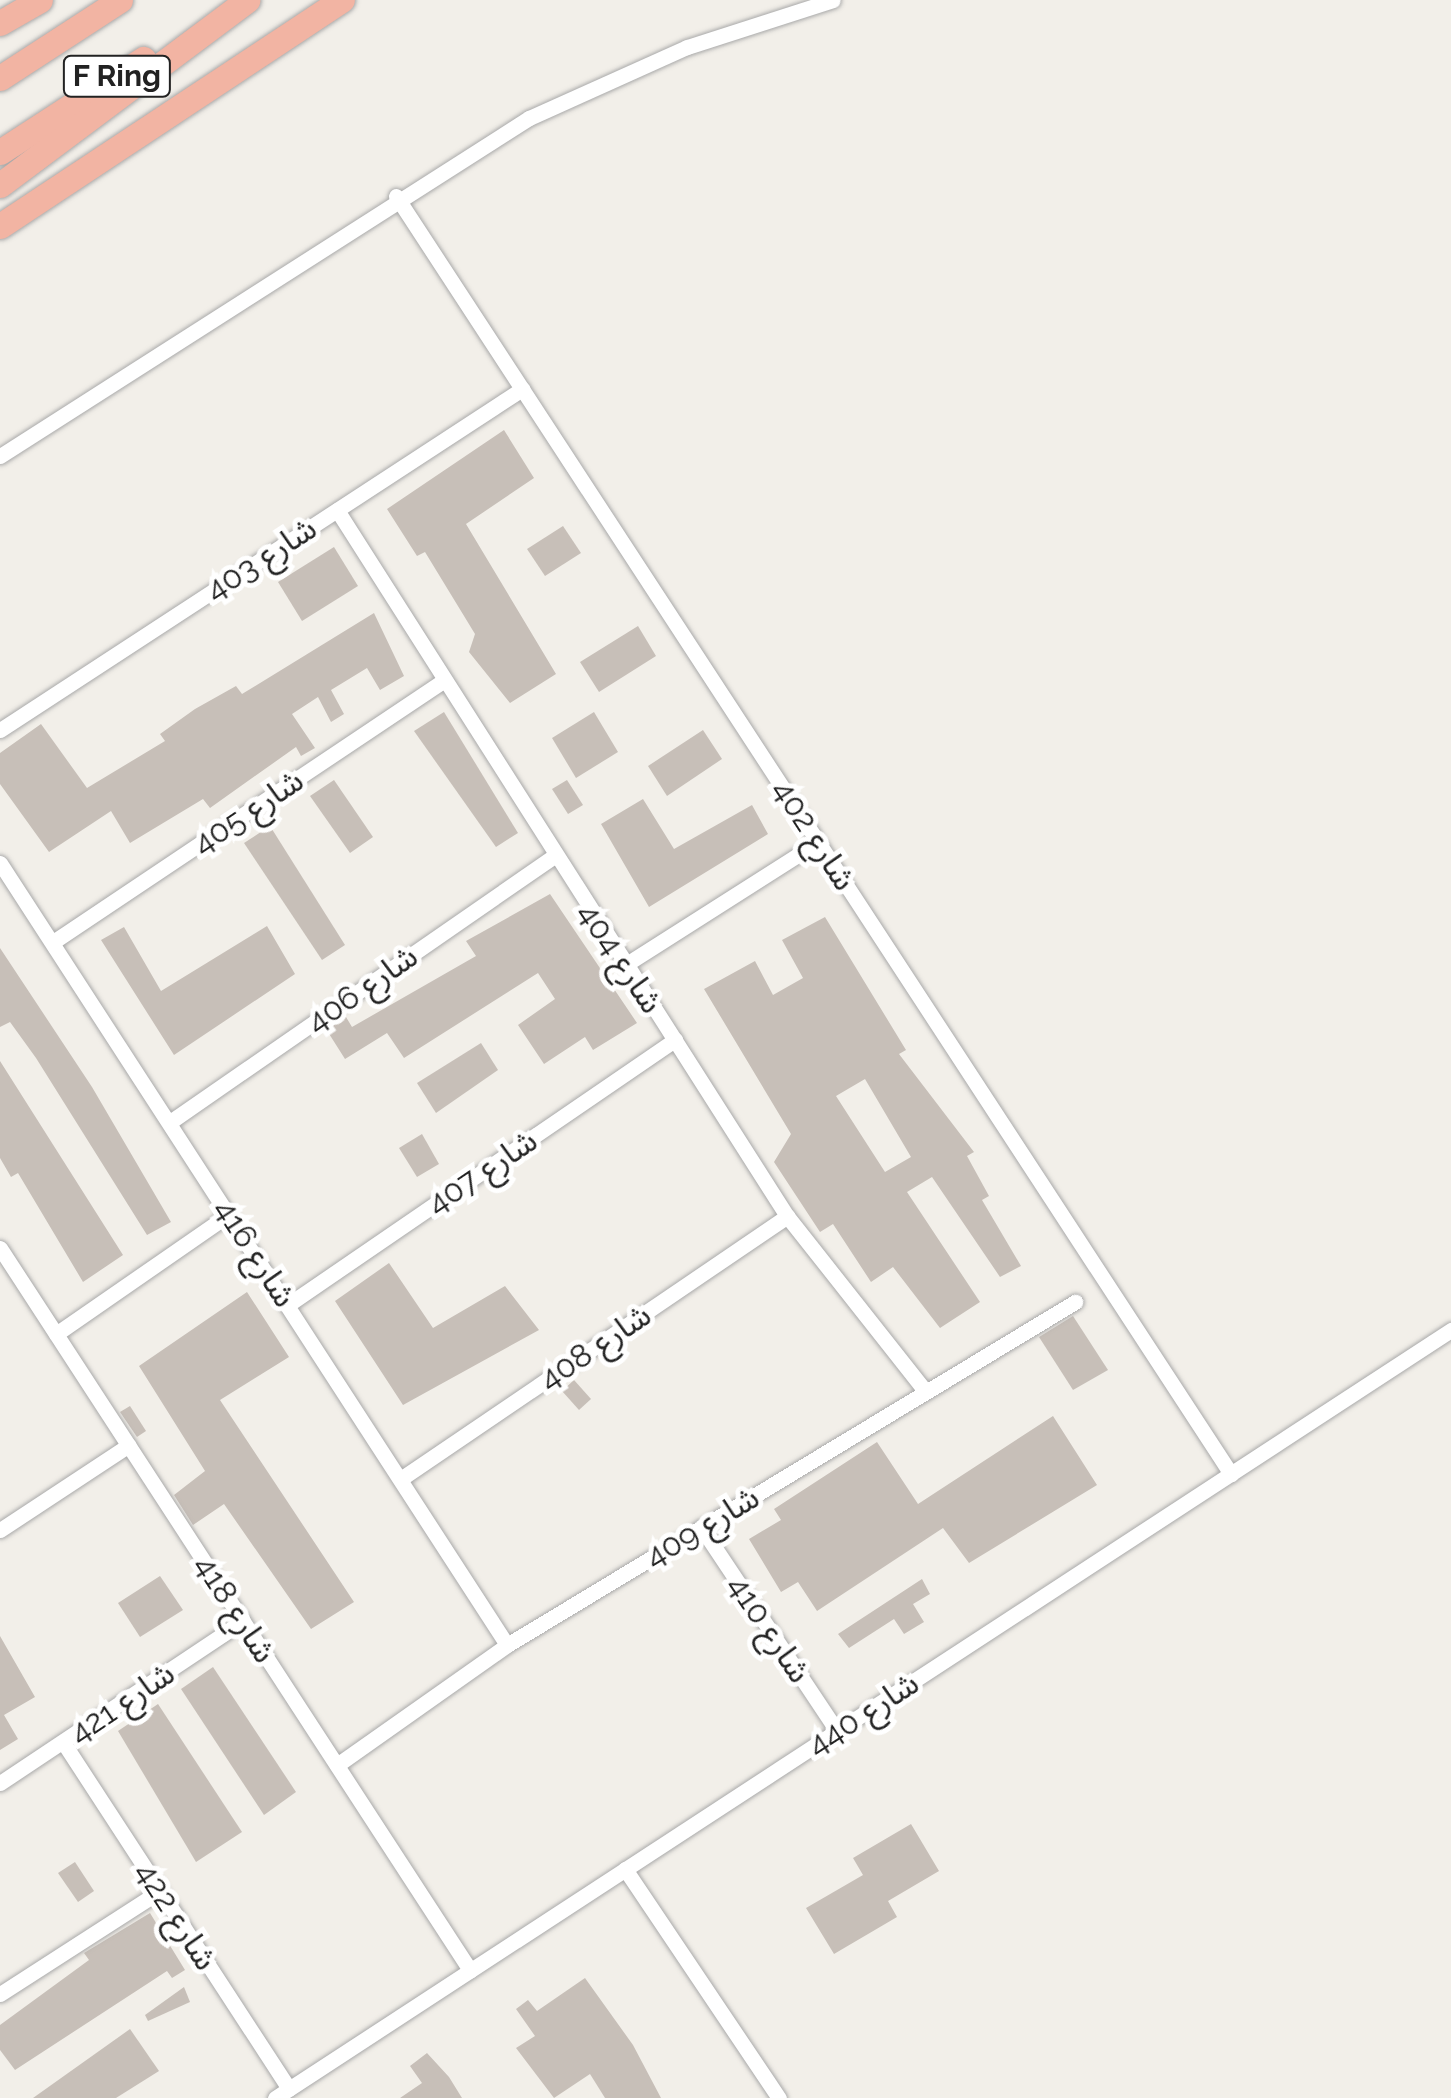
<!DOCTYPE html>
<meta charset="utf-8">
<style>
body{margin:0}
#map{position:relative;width:1451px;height:2098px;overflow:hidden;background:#f2efe9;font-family:Raleway,"Noto Sans Arabic",sans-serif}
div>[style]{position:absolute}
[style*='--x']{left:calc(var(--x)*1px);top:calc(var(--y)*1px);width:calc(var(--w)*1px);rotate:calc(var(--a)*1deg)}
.building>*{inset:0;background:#c7bfb8}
.roads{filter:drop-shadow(0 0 2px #a9a9a9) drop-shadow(0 0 2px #a9a9a9)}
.minor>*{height:15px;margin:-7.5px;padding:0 7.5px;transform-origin:7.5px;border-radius:7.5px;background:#fff}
.trunk>*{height:25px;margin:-12.5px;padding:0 12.5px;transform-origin:12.5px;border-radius:12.5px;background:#f2b4a3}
span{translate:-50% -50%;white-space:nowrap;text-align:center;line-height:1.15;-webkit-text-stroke:10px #fff;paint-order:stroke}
.shield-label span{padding:2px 8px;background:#fff;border:2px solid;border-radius:8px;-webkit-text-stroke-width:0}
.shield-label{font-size:30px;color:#222;font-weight:700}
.street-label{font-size:32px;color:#222}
</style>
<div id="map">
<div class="building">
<i style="clip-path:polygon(504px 430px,534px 478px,466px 524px,556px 674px,510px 703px,469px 652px,475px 634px,425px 552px,417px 556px,387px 509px)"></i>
<i style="clip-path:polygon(563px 526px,581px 553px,545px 576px,527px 549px)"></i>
<i style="clip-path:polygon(334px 547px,358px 586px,302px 621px,278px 582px)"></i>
<i style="clip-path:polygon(374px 613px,404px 676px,380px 690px,367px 668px,331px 690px,344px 714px,331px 722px,318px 697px,292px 714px,315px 748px,301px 756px,296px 747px,210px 808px,203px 799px,130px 843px,111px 811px,49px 852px,0 784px,0 753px,41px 724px,87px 788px,165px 741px,160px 734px,195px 709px,236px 686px,242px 694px)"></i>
<i style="clip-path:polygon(638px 626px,656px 656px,599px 692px,580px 662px)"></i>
<i style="clip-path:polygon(444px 712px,518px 833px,496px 847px,414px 731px)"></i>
<i style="clip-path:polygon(594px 712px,618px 752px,576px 778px,552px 738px)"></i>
<i style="clip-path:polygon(703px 730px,722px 759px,667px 796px,648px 766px)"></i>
<i style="clip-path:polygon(334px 780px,373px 837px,350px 853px,310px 796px)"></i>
<i style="clip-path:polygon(567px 780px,583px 805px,568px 814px,552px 789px)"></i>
<i style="clip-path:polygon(643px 799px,674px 849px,752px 805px,768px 834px,649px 907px,601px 824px)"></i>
<i style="clip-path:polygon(270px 826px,345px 945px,322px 960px,244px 843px)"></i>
<i style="clip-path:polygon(550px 894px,637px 1023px,593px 1050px,585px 1037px,544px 1064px,518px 1025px,555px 999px,538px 973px,404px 1058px,387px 1033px,345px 1059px,326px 1029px,346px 1017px,352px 1027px,476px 956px,466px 941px)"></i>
<i style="clip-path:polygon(evenodd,825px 917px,906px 1050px,899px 1054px,974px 1152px,967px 1156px,989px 1196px,982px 1200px,1021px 1266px,1000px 1277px,932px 1177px,907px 1192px,980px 1302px,940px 1328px,893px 1267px,871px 1282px,833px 1224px,820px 1232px,774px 1162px,791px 1134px,704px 989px,755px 961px,773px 995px,803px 978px,782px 940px,825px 917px,865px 1079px,911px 1157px,885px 1172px,836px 1096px,865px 1079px)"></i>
<i style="clip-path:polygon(267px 926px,295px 974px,174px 1055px,101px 940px,124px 927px,161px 991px)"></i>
<i style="clip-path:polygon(0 948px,92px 1087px,171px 1222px,147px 1235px,36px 1058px,10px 1022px,0 1027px)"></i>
<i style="clip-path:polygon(481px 1043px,498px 1070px,436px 1113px,417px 1083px)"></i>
<i style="clip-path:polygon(0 1061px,123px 1255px,83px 1282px,18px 1173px,11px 1177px,0 1158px)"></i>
<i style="clip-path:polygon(422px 1134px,439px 1164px,417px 1177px,399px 1148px)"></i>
<i style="clip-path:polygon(389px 1263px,433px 1328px,505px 1286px,539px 1330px,403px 1405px,335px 1301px)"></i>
<i style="clip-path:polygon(247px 1292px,289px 1357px,220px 1400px,354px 1602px,311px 1629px,224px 1504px,193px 1525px,174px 1495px,205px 1471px,139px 1366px)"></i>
<i style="clip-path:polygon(1073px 1316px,1108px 1370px,1073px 1390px,1039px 1337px)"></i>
<i style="clip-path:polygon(574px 1380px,591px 1399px,579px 1410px,562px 1391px)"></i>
<i style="clip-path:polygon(130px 1406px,146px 1431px,137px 1437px,120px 1412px)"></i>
<i style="clip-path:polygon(1053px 1416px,1097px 1485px,969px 1563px,943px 1528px,817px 1611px,798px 1582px,781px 1592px,749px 1539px,781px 1520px,774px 1509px,877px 1442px,918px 1504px)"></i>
<i style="clip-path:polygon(160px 1576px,183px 1610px,140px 1637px,118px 1603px)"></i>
<i style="clip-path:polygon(922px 1579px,930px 1594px,913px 1604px,924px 1622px,904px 1634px,894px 1619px,849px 1648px,838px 1634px)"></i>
<i style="clip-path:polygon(0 1636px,35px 1697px,4px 1715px,18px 1739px,0 1750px)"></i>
<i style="clip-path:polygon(213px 1667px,296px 1792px,264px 1815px,181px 1689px)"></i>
<i style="clip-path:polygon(158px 1704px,242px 1832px,196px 1862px,118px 1731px)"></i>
<i style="clip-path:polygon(911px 1824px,939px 1871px,888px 1901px,897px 1917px,834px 1954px,806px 1908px,863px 1875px,853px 1858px)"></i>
<i style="clip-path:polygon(75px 1862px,94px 1891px,78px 1902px,58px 1873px)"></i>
<i style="clip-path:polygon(150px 1913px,185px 1970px,172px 1978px,167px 1971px,15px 2070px,0 2050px,0 2025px,89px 1960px,84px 1953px)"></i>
<i style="clip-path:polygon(585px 1978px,633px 2045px,661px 2098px,605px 2098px,590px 2074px,554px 2098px,516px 2048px,535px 2036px,516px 2009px,528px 2000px,537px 2011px)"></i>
<i style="clip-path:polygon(184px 1987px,190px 2002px,148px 2021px,145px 2015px)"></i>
<i style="clip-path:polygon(130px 2029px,159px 2071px,116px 2098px,33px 2098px)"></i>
<i style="clip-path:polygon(427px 2053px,449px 2077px,462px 2098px,400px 2098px,422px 2083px,410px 2066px)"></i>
</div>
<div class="roads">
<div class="minor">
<i style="--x:396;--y:196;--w:1527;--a:56.84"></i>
<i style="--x:0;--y:456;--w:628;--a:-32.58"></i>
<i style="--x:529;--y:118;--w:173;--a:-24.2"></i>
<i style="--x:687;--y:47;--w:153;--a:-17.8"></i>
<i style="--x:337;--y:510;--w:837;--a:57.49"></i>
<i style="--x:787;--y:1216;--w:223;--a:51.7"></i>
<i style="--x:0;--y:730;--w:624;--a:-33.15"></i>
<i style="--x:0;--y:863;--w:932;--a:57.04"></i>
<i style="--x:53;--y:942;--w:468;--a:-33.8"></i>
<i style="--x:625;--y:965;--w:229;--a:-32.5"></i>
<i style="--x:170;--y:1122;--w:466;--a:-34.7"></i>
<i style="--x:0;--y:1248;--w:862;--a:56.94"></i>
<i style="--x:289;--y:1304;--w:468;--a:-34.4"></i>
<i style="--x:56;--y:1334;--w:211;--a:-34.7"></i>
<i style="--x:402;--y:1478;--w:466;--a:-34.2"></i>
<i style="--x:701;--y:1527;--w:245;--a:56.3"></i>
<i style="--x:0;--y:1530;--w:154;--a:-33.4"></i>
<i style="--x:63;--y:1742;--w:414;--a:56.9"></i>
<i style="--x:337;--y:1765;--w:208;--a:-35.2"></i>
<i style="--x:507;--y:1645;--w:664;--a:-31.13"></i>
<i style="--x:0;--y:1783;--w:292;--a:-33.7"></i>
<i style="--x:625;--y:1869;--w:276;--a:56.1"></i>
<i style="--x:0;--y:1994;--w:190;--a:-32.8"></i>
<i style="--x:275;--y:2098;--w:1405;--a:-33.15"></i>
</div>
<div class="trunk">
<i style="--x:0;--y:23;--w:46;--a:-29.9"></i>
<i style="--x:0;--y:78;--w:143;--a:-33"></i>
<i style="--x:0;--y:152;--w:171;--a:-33"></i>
<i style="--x:0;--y:185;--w:309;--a:-36.8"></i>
<i style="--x:0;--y:226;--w:410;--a:-33.5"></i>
</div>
</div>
<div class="shield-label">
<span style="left:117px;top:76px">F Ring</span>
</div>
<div class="street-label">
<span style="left:261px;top:559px;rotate:-33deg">شارع 403</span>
<span style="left:248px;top:812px;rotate:-34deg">شارع 405</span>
<span style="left:814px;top:835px;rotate:57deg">شارع 402</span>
<span style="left:620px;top:958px;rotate:56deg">شارع 404</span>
<span style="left:362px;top:989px;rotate:-35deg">شارع 406</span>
<span style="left:482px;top:1172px;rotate:-34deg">شارع 407</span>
<span style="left:255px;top:1253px;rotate:57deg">شارع 416</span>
<span style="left:595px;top:1347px;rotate:-34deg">شارع 408</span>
<span style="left:702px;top:1527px;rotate:-31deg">شارع 409</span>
<span style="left:235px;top:1609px;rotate:57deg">شارع 418</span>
<span style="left:769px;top:1629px;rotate:56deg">شارع 410</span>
<span style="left:122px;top:1703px;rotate:-34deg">شارع 421</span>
<span style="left:863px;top:1714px;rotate:-33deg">شارع 440</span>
<span style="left:176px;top:1916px;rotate:57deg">شارع 422</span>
</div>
</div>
